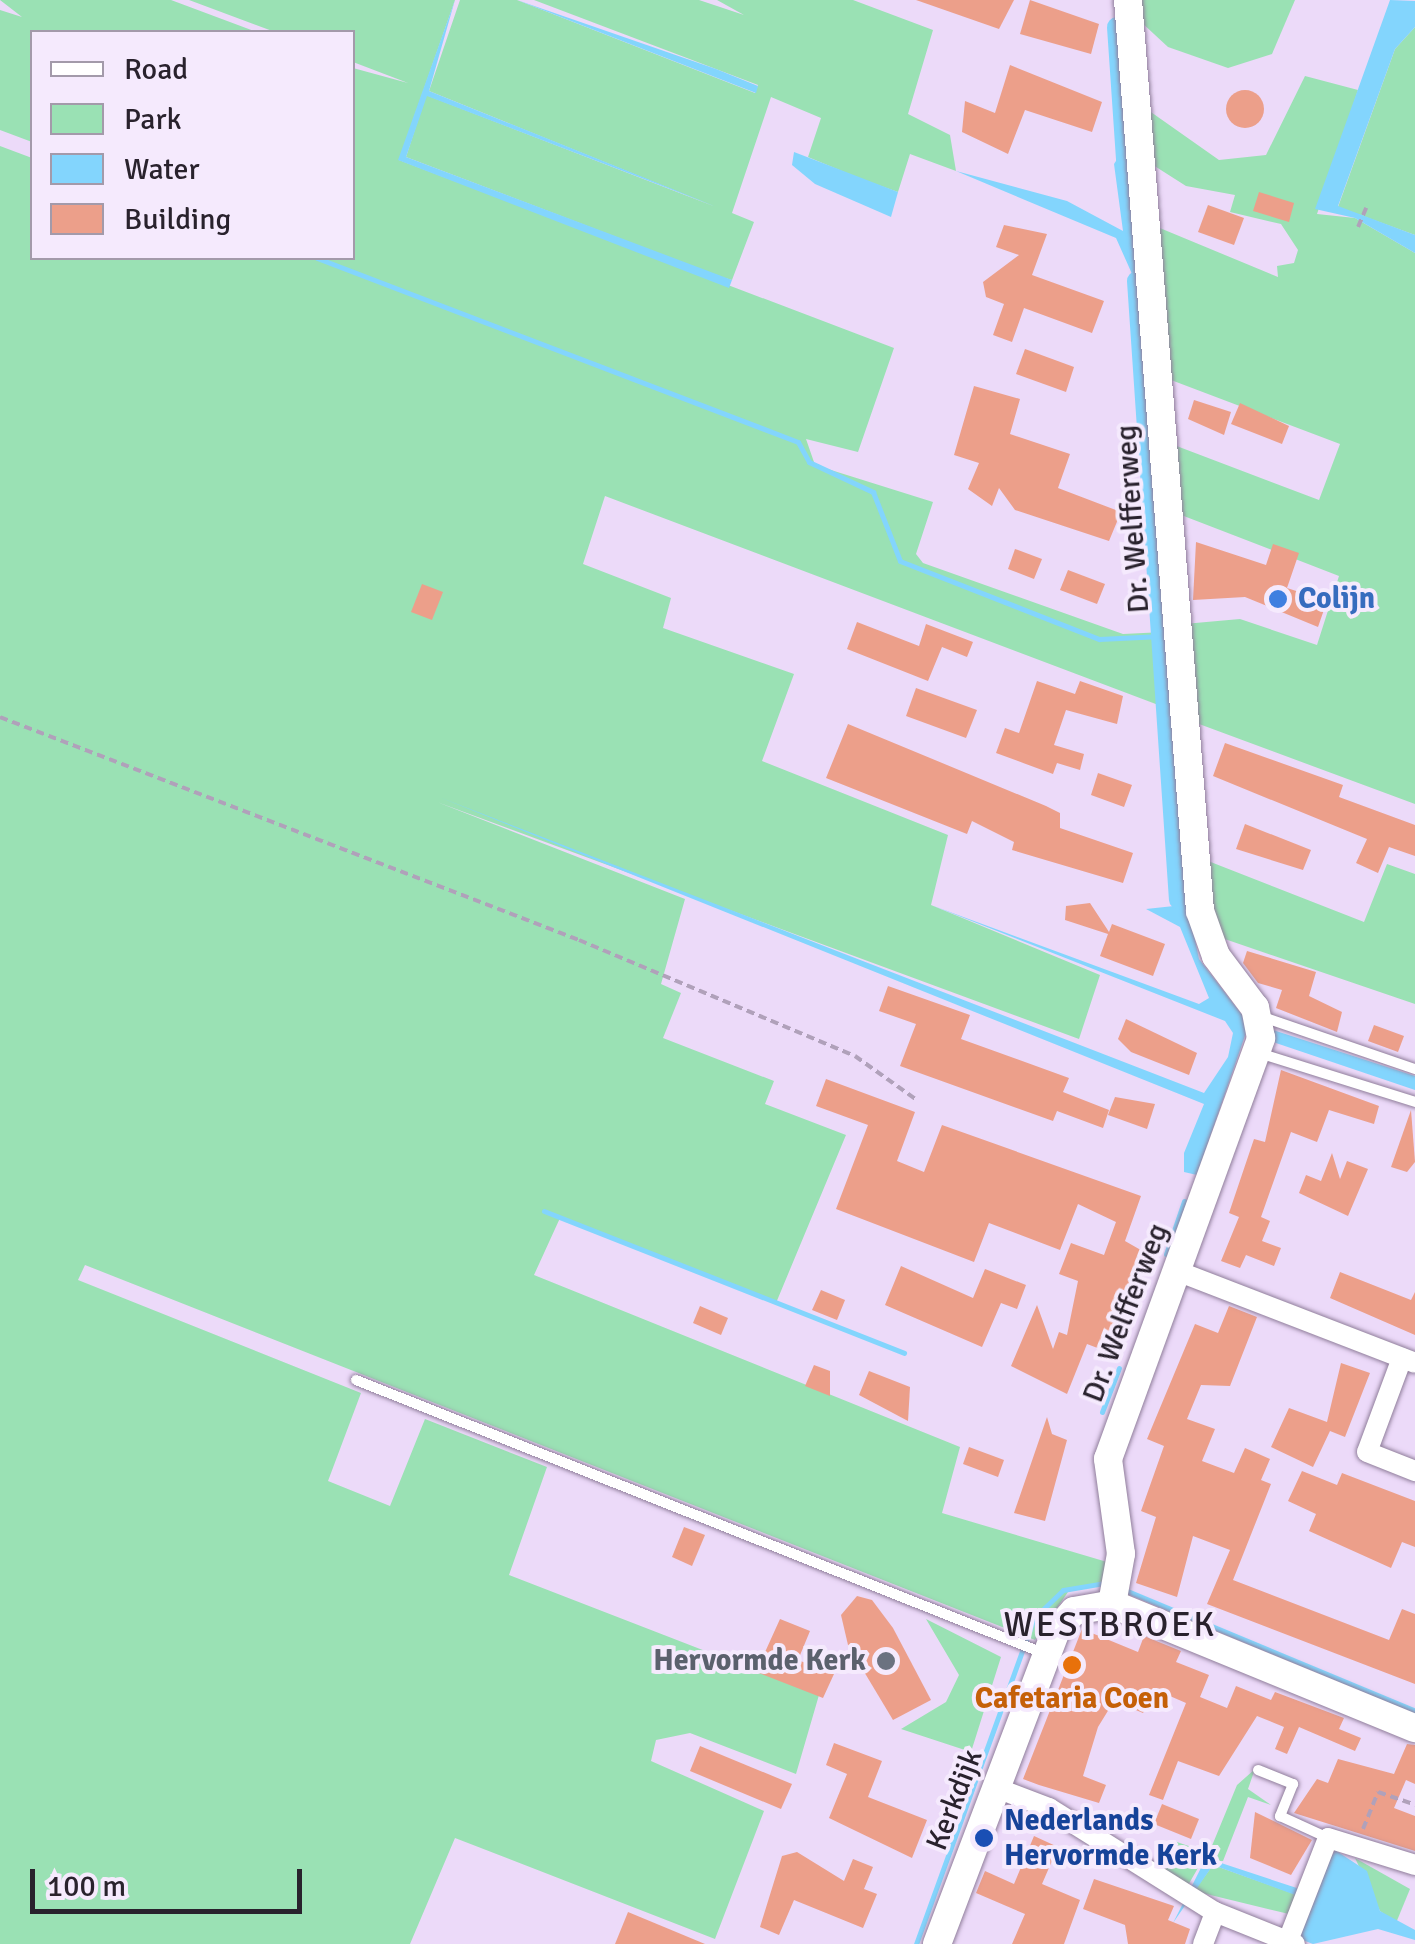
<!DOCTYPE html>
<style>
body{margin:0}
#map{position:relative;width:1415px;height:1944px;overflow:hidden;background:#ecdaf9;font-family:Signika,sans-serif}
div>[style]{position:absolute}
[style*='--x']{left:calc(var(--x)*1px);top:calc(var(--y)*1px);width:calc(var(--w)*1px);rotate:calc(var(--a)*1deg)}
.green>*{inset:0;background:#9ae1b4}
.water>*{inset:0;background:#83d5fd}
.stream>*{height:5px;margin:-2.5px;padding:0 2.5px;transform-origin:2.5px;border-radius:2.5px;background:#83d5fd}
.canal>*{height:20px;margin:-10px;padding:0 10px;transform-origin:10px;border-radius:10px;background:#83d5fd}
.building>*{inset:0;background:#ec9f8a}
.round{border-radius:50%}
.path>*{height:4px;margin-top:-2px;transform-origin:0;background:repeating-linear-gradient(90deg,#b0a1ba 0 8px,transparent 0 13px)}
.roads{filter:drop-shadow(0 0 2px #907e9b) drop-shadow(0 0 2px #907e9b)}
.service>*{height:10px;margin:-5px;padding:0 5px;transform-origin:5px;border-radius:5px;background:#fff}
.minor>*{height:20px;margin:-10px;padding:0 10px;transform-origin:10px;border-radius:10px;background:#fff}
.tertiary>*{height:28px;margin:-14px;padding:0 14px;transform-origin:14px;border-radius:14px;background:#fff}
.dots>*{width:28px;height:28px;translate:-50% -50%;box-sizing:border-box;border:5px solid #f5eafd;border-radius:50%}
span{translate:-50% -50%;white-space:nowrap;text-align:center;line-height:1.15;-webkit-text-stroke:8px #f5eafd;paint-order:stroke}
.street-label{font-size:30px;color:#29222d}
.shop-label{font-size:30px;color:#366cbe;font-weight:700}
.left{translate:0 -50%;text-align:left}
.worship-label{font-size:30px;color:#5b616d;font-weight:700}
.right{translate:-100% -50%;text-align:right}
.food-label{font-size:30px;color:#c56008;font-weight:700}
.transit-label{font-size:30px;color:#164399;font-weight:700}
.quarter-label{font-size:35px;color:#29222d;letter-spacing:2.5px}
.legend{position:absolute;left:30px;top:30px;width:325px;height:230px;box-sizing:border-box;background:#f5eafd;border:2px solid #a39aaa;margin:0;padding:12px 18px;list-style:none;font-size:30px;color:#29222d}
.legend li{display:flex;align-items:center;gap:20px;height:50px}
.legend b{width:50px;border:2px solid #a39aaa}
.scale{position:absolute;left:30px;top:1869px;width:272px;height:45px;box-sizing:border-box;border:5px solid #29222d;border-top:0;padding-left:12px;font-size:30px;line-height:35px;white-space:nowrap;color:#29222d;-webkit-text-stroke:8px #f5eafd;paint-order:stroke}
</style>
<div id="map">
<div class="green">
<i style="clip-path:polygon(0 0,171px 0,257px 32px,32px 32px,32px 142px,0 130px,0 10px,22px 17px)"></i>
<i style="clip-path:polygon(189px 0,455px 0,399px 160px,894px 348px,858px 452px,806px 439px,815px 465px,933px 502px,916px 554px,923px 563px,1123px 634px,1164px 632px,1169px 709px,605px 496px,583px 564px,671px 598px,663px 628px,794px 674px,762px 761px,948px 835px,931px 905px,1100px 975px,1079px 1039px,437px 802px,685px 899px,661px 984px,681px 993px,663px 1038px,774px 1081px,765px 1104px,846px 1135px,776px 1303px,560px 1218px,534px 1275px,960px 1447px,942px 1513px,1107px 1562px,1109px 1580px,1068px 1592px,1035px 1640px,85px 1265px,78px 1280px,361px 1393px,328px 1481px,390px 1506px,425px 1419px,547px 1467px,509px 1575px,819px 1695px,796px 1774px,690px 1733px,656px 1740px,651px 1761px,764px 1811px,715px 1939px,455px 1838px,410px 1944px,0 1944px,0 146px,32px 158px,32px 258px,352px 258px,353px 68px,408px 83px,353px 62px,352px 32px,275px 32px)"></i>
<i style="clip-path:polygon(460px 0,517px 0,755px 93px,758px 85px,534px 0,699px 0,744px 15px,717px 0,853px 0,933px 30px,908px 114px,950px 135px,956px 171px,910px 154px,898px 192px,861px 179px,808px 157px,821px 118px,771px 97px,732px 213px,754px 222px,732px 280px,721px 277px,406px 157px,426px 95px,716px 207px,429px 91px)"></i>
<i style="clip-path:polygon(1139px 0,1295px 0,1272px 54px,1228px 68px,1168px 47px,1141px 22px)"></i>
<i style="clip-path:polygon(1415px 27px,1415px 235px,1338px 207px,1395px 49px)"></i>
<i style="clip-path:polygon(1305px 76px,1358px 90px,1317px 214px,1355px 218px,1415px 253px,1415px 804px,1191px 721px,1184px 624px,1240px 619px,1317px 645px,1339px 576px,1176px 513px,1174px 445px,1319px 500px,1340px 444px,1171px 380px,1155px 226px,1278px 277px,1277px 266px,1294px 263px,1298px 250px,1281px 224px,1230px 212px,1235px 195px,1186px 186px,1153px 165px,1148px 110px,1219px 160px,1266px 155px)"></i>
<i style="clip-path:polygon(1203px 859px,1364px 922px,1387px 864px,1415px 874px,1415px 1004px,1216px 936px)"></i>
<i style="clip-path:polygon(926px 1619px,1001px 1657px,971px 1752px,901px 1729px,946px 1702px,959px 1675px)"></i>
<i style="clip-path:polygon(1255px 1769px,1248px 1789px,1271px 1805px,1248px 1797px,1223px 1861px,1202px 1861px,1187px 1887px,1162px 1868px,1174px 1841px,1209px 1853px,1237px 1785px)"></i>
<i style="clip-path:polygon(1355px 1858px,1410px 1889px,1396px 1923px,1380px 1911px)"></i>
<i style="clip-path:polygon(1213px 1865px,1297px 1895px,1289px 1914px,1194px 1891px)"></i>
</div>
<div class="water">
<i style="clip-path:polygon(455px 0,429px 91px,717px 207px,427px 96px,406px 157px,732px 280px,729px 288px,398px 160px)"></i>
<i style="clip-path:polygon(517px 0,716px 69px,758px 86px,756px 93px)"></i>
<i style="clip-path:polygon(1390px 0,1415px 1px,1415px 27px,1395px 49px,1338px 206px,1415px 235px,1415px 253px,1355px 218px,1315px 209px)"></i>
<i style="clip-path:polygon(1129px 141px,1141px 294px,1116px 238px,956px 171px,1067px 201px,1123px 231px,1114px 164px)"></i>
<i style="clip-path:polygon(794px 152px,898px 192px,891px 217px,815px 184px,792px 165px)"></i>
<i style="clip-path:polygon(439px 797px,1204px 1093px,1228px 1057px,1233px 1033px,1225px 1021px,931px 905px,1199px 1004px,1209px 998px,1180px 927px,1146px 909px,1174px 906px,1173px 875px,1182px 878px,1199px 959px,1249px 1024px,1197px 1175px,1184px 1172px,1184px 1153px,1204px 1104px)"></i>
<i style="clip-path:polygon(1273px 1030px,1415px 1076px,1415px 1090px,1270px 1041px)"></i>
<i style="clip-path:polygon(1335px 1850px,1367px 1871px,1380px 1911px,1415px 1930px,1415px 1940px,1378px 1929px,1313px 1944px,1300px 1939px,1309px 1900px,1213px 1865px,1173px 1923px,1206px 1858px,1312px 1893px)"></i>
</div>
<div class="stream">
<i style="--x:317;--y:258;--w:515;--a:20.93"></i>
<i style="--x:798;--y:442;--w:23;--a:61"></i>
<i style="--x:809;--y:462;--w:71;--a:25.1"></i>
<i style="--x:873;--y:492;--w:74;--a:68.6"></i>
<i style="--x:900;--y:561;--w:214;--a:21.4"></i>
<i style="--x:1099;--y:639;--w:62;--a:-2.8"></i>
<i style="--x:544;--y:1211;--w:387;--a:21.5"></i>
<i style="--x:1166;--y:1254;--w:56;--a:-71.2"></i>
<i style="--x:1102;--y:1412;--w:47;--a:-68.9"></i>
<i style="--x:1125;--y:1590;--w:314;--a:22.6"></i>
<i style="--x:916;--y:1944;--w:347;--a:-70.1"></i>
<i style="--x:1034;--y:1618;--w:40;--a:-44"></i>
<i style="--x:1063;--y:1590;--w:43;--a:-9.5"></i>
</div>
<div class="canal">
<i style="--x:1117;--y:27;--w:145;--a:86.1"></i>
<i style="--x:1137;--y:281;--w:620;--a:86.12"></i>
</div>
<div class="building">
<i style="clip-path:polygon(916px 0,1014px 0,999px 29px)"></i>
<i style="clip-path:polygon(1030px 0,1099px 24px,1091px 54px,1020px 34px)"></i>
<i style="clip-path:polygon(1010px 65px,1102px 102px,1092px 132px,1025px 110px,1008px 154px,962px 132px,965px 101px,995px 113px)"></i>
<i class="round" style="left:1226px;top:90px;width:38px;height:38px"></i>
<i style="clip-path:polygon(1259px 192px,1294px 203px,1289px 222px,1253px 211px)"></i>
<i style="clip-path:polygon(1208px 205px,1244px 218px,1234px 245px,1198px 232px)"></i>
<i style="clip-path:polygon(1004px 225px,1047px 234px,1032px 275px,1104px 301px,1092px 333px,1024px 308px,1012px 342px,993px 335px,1004px 304px,986px 297px,983px 282px,1019px 255px,996px 247px)"></i>
<i style="clip-path:polygon(1025px 349px,1074px 367px,1066px 392px,1016px 374px)"></i>
<i style="clip-path:polygon(974px 386px,1020px 399px,1010px 434px,1070px 454px,1058px 488px,1121px 512px,1109px 541px,1015px 510px,999px 488px,992px 506px,968px 489px,979px 463px,954px 455px)"></i>
<i style="clip-path:polygon(1194px 400px,1231px 412px,1224px 435px,1188px 419px)"></i>
<i style="clip-path:polygon(1240px 403px,1289px 426px,1282px 444px,1231px 424px)"></i>
<i style="clip-path:polygon(1196px 542px,1266px 565px,1273px 544px,1299px 553px,1287px 588px,1327px 601px,1318px 627px,1245px 597px,1193px 600px)"></i>
<i style="clip-path:polygon(1015px 549px,1042px 559px,1034px 579px,1008px 569px)"></i>
<i style="clip-path:polygon(1068px 570px,1105px 584px,1097px 604px,1060px 590px)"></i>
<i style="clip-path:polygon(422px 584px,443px 592px,432px 620px,411px 612px)"></i>
<i style="clip-path:polygon(857px 622px,919px 646px,926px 624px,973px 642px,967px 657px,942px 647px,928px 681px,847px 649px)"></i>
<i style="clip-path:polygon(1037px 681px,1075px 694px,1080px 681px,1123px 696px,1117px 724px,1066px 710px,1054px 745px,1084px 754px,1080px 770px,1057px 763px,1053px 774px,996px 753px,1005px 728px,1019px 733px)"></i>
<i style="clip-path:polygon(916px 688px,977px 710px,966px 738px,906px 716px)"></i>
<i style="clip-path:polygon(848px 724px,1046px 806px,1060px 813px,1060px 828px,1133px 853px,1123px 883px,1012px 850px,1014px 842px,972px 821px,967px 834px,826px 778px)"></i>
<i style="clip-path:polygon(1225px 743px,1343px 785px,1339px 797px,1415px 825px,1415px 856px,1389px 847px,1378px 873px,1356px 863px,1367px 839px,1213px 776px)"></i>
<i style="clip-path:polygon(1098px 773px,1132px 785px,1124px 807px,1091px 795px)"></i>
<i style="clip-path:polygon(1245px 824px,1311px 850px,1303px 870px,1236px 849px)"></i>
<i style="clip-path:polygon(1090px 903px,1109px 932px,1112px 924px,1165px 944px,1153px 976px,1100px 956px,1108px 934px,1065px 920px,1066px 906px)"></i>
<i style="clip-path:polygon(1247px 951px,1316px 972px,1309px 996px,1342px 1012px,1337px 1032px,1276px 1008px,1282px 990px,1258px 983px,1243px 963px)"></i>
<i style="clip-path:polygon(888px 986px,970px 1015px,961px 1039px,1069px 1078px,1063px 1092px,1109px 1110px,1103px 1128px,1057px 1111px,1053px 1121px,900px 1066px,916px 1024px,879px 1011px)"></i>
<i style="clip-path:polygon(1126px 1019px,1197px 1053px,1189px 1075px,1131px 1052px,1118px 1039px)"></i>
<i style="clip-path:polygon(1374px 1025px,1404px 1036px,1398px 1052px,1368px 1041px)"></i>
<i style="clip-path:polygon(1281px 1070px,1379px 1106px,1374px 1124px,1329px 1110px,1317px 1142px,1291px 1132px,1261px 1217px,1270px 1221px,1262px 1241px,1281px 1248px,1274px 1266px,1246px 1255px,1240px 1268px,1221px 1261px,1239px 1217px,1229px 1213px,1254px 1139px,1265px 1142px)"></i>
<i style="clip-path:polygon(826px 1079px,915px 1112px,897px 1161px,924px 1172px,942px 1125px,1141px 1196px,1125px 1241px,1146px 1253px,1138px 1275px,1108px 1352px,1087px 1344px,1067px 1394px,1011px 1366px,1037px 1305px,1053px 1349px,1059px 1332px,1067px 1335px,1078px 1281px,1059px 1274px,1071px 1243px,1104px 1255px,1116px 1222px,1078px 1204px,1060px 1250px,989px 1223px,974px 1262px,836px 1209px,868px 1125px,816px 1106px)"></i>
<i style="clip-path:polygon(1115px 1097px,1155px 1104px,1147px 1129px,1108px 1115px)"></i>
<i style="clip-path:polygon(1411px 1110px,1415px 1162px,1407px 1172px,1391px 1167px)"></i>
<i style="clip-path:polygon(1332px 1153px,1340px 1179px,1347px 1161px,1368px 1169px,1348px 1216px,1299px 1193px,1306px 1175px,1321px 1181px)"></i>
<i style="clip-path:polygon(901px 1266px,973px 1298px,985px 1269px,1026px 1285px,1017px 1309px,1001px 1303px,982px 1347px,885px 1305px)"></i>
<i style="clip-path:polygon(1340px 1272px,1411px 1300px,1415px 1292px,1415px 1335px,1330px 1298px)"></i>
<i style="clip-path:polygon(821px 1290px,845px 1300px,837px 1320px,812px 1310px)"></i>
<i style="clip-path:polygon(700px 1306px,728px 1318px,721px 1335px,693px 1323px)"></i>
<i style="clip-path:polygon(1229px 1306px,1257px 1317px,1230px 1386px,1201px 1385px,1187px 1419px,1215px 1429px,1202px 1461px,1234px 1473px,1245px 1448px,1270px 1459px,1261px 1480px,1271px 1484px,1233px 1580px,1389px 1640px,1402px 1609px,1415px 1614px,1415px 1684px,1207px 1604px,1230px 1550px,1193px 1536px,1177px 1597px,1136px 1583px,1156px 1517px,1141px 1511px,1164px 1446px,1147px 1439px,1195px 1324px,1218px 1333px)"></i>
<i style="clip-path:polygon(1341px 1363px,1370px 1373px,1345px 1437px,1330px 1431px,1313px 1467px,1271px 1447px,1289px 1408px,1327px 1422px)"></i>
<i style="clip-path:polygon(814px 1365px,830px 1371px,830px 1396px,805px 1386px)"></i>
<i style="clip-path:polygon(869px 1371px,910px 1387px,908px 1421px,859px 1395px)"></i>
<i style="clip-path:polygon(1047px 1417px,1052px 1434px,1067px 1440px,1045px 1521px,1014px 1513px)"></i>
<i style="clip-path:polygon(969px 1447px,1004px 1460px,998px 1477px,963px 1464px)"></i>
<i style="clip-path:polygon(1302px 1471px,1337px 1485px,1342px 1473px,1415px 1501px,1415px 1547px,1402px 1542px,1391px 1568px,1309px 1531px,1316px 1514px,1288px 1501px)"></i>
<i style="clip-path:polygon(684px 1527px,705px 1535px,692px 1566px,672px 1557px)"></i>
<i style="clip-path:polygon(857px 1596px,872px 1600px,893px 1628px,931px 1700px,893px 1720px,848px 1645px,841px 1615px)"></i>
<i style="clip-path:polygon(780px 1619px,810px 1631px,798px 1660px,834px 1674px,823px 1698px,756px 1672px)"></i>
<i style="clip-path:polygon(1082px 1629px,1138px 1652px,1144px 1636px,1181px 1651px,1176px 1662px,1209px 1675px,1200px 1697px,1227px 1708px,1236px 1686px,1271px 1700px,1275px 1692px,1344px 1718px,1339px 1729px,1361px 1738px,1355px 1751px,1299px 1727px,1287px 1754px,1275px 1749px,1284px 1727px,1257px 1716px,1219px 1776px,1178px 1761px,1163px 1800px,1149px 1795px,1186px 1703px,1156px 1690px,1143px 1713px,1114px 1701px,1098px 1727px,1083px 1776px,1106px 1785px,1099px 1803px,1039px 1785px,1023px 1779px)"></i>
<i style="clip-path:polygon(834px 1743px,882px 1761px,868px 1797px,927px 1820px,912px 1858px,829px 1818px,847px 1774px,826px 1765px)"></i>
<i style="clip-path:polygon(1407px 1744px,1415px 1745px,1415px 1784px,1406px 1780px,1394px 1808px,1415px 1816px,1415px 1851px,1294px 1813px,1317px 1779px,1328px 1783px,1338px 1759px,1394px 1774px)"></i>
<i style="clip-path:polygon(700px 1746px,792px 1784px,781px 1809px,690px 1771px)"></i>
<i style="clip-path:polygon(1162px 1804px,1199px 1819px,1191px 1839px,1154px 1824px)"></i>
<i style="clip-path:polygon(1255px 1812px,1312px 1840px,1291px 1875px,1250px 1858px)"></i>
<i style="clip-path:polygon(1034px 1836px,1058px 1847px,1042px 1884px,1080px 1900px,1064px 1944px,1012px 1944px,1025px 1914px,976px 1893px,985px 1871px,1014px 1884px)"></i>
<i style="clip-path:polygon(797px 1852px,844px 1881px,853px 1859px,873px 1867px,864px 1889px,877px 1894px,863px 1928px,794px 1900px,779px 1935px,760px 1927px,782px 1856px)"></i>
<i style="clip-path:polygon(1094px 1879px,1174px 1906px,1168px 1920px,1190px 1929px,1185px 1944px,1128px 1944px,1125px 1925px,1083px 1909px)"></i>
<i style="clip-path:polygon(628px 1912px,705px 1944px,615px 1944px)"></i>
</div>
<div class="path">
<i style="--x:1358;--y:227;--w:21;--a:-67"></i>
<i style="--x:0;--y:717;--w:620;--a:21.06"></i>
<i style="--x:579;--y:940;--w:299;--a:22.8"></i>
<i style="--x:855;--y:1056;--w:77;--a:35.5"></i>
<i style="--x:1363;--y:1829;--w:40;--a:-68"></i>
<i style="--x:1378;--y:1792;--w:39;--a:19"></i>
</div>
<div class="roads">
<div class="service">
<i style="--x:1260;--y:1016;--w:164;--a:18.9"></i>
<i style="--x:1259;--y:1053;--w:164;--a:17.4"></i>
<i style="--x:356;--y:1380;--w:739;--a:21.67"></i>
<i style="--x:1258;--y:1770;--w:38;--a:22"></i>
<i style="--x:1293;--y:1784;--w:35;--a:112"></i>
<i style="--x:1280;--y:1816;--w:53;--a:24.6"></i>
</div>
<div class="minor">
<i style="--x:1177;--y:1271;--w:255;--a:21.1"></i>
<i style="--x:1402;--y:1358;--w:100;--a:110.4"></i>
<i style="--x:1367;--y:1452;--w:52;--a:21.6"></i>
<i style="--x:994;--y:1787;--w:59;--a:20.9"></i>
<i style="--x:1049;--y:1808;--w:196;--a:32.1"></i>
<i style="--x:1215;--y:1912;--w:86;--a:21.8"></i>
<i style="--x:1289;--y:1938;--w:107;--a:-68.7"></i>
<i style="--x:1328;--y:1838;--w:91;--a:17.2"></i>
<i style="--x:1203;--y:1944;--w:34;--a:-69"></i>
</div>
<div class="tertiary">
<i style="--x:1112;--y:1604;--w:51;--a:-79.8"></i>
<i style="--x:1121;--y:1554;--w:96;--a:-97.8"></i>
<i style="--x:1108;--y:1459;--w:448;--a:-70"></i>
<i style="--x:1261;--y:1038;--w:31;--a:-101"></i>
<i style="--x:1255;--y:1008;--w:65;--a:-126.9"></i>
<i style="--x:1216;--y:956;--w:48;--a:-109.6"></i>
<i style="--x:1200;--y:911;--w:914;--a:-94.52"></i>
<i style="--x:937;--y:1944;--w:335;--a:-69.2"></i>
<i style="--x:1056;--y:1631;--w:27;--a:-48"></i>
<i style="--x:1074;--y:1611;--w:39;--a:-10"></i>
<i style="--x:1112;--y:1604;--w:327;--a:22.3"></i>
</div>
</div>
<div class="dots">
<i style="left:1278px;top:599px;background:#3f7fe0"></i>
<i style="left:886px;top:1661px;background:#6b7280"></i>
<i style="left:1072px;top:1665px;background:#e8710a"></i>
<i style="left:984px;top:1838px;background:#1a4fb4"></i>
</div>
<div class="street-label">
<span style="left:1133px;top:519px;rotate:-94deg">Dr. Welfferweg</span>
<span style="left:1126px;top:1313px;rotate:-69deg">Dr. Welfferweg</span>
<span style="left:955px;top:1800px;rotate:-69deg">Kerkdijk</span>
</div>
<div class="shop-label">
<span class="left" style="left:1298px;top:599px">Colijn</span>
</div>
<div class="worship-label">
<span class="right" style="left:866px;top:1661px">Hervormde Kerk</span>
</div>
<div class="food-label">
<span style="left:1072px;top:1699px">Cafetaria Coen</span>
</div>
<div class="transit-label">
<span class="left" style="left:1004px;top:1838px">Nederlands<br>Hervormde Kerk</span>
</div>
<div class="quarter-label">
<span style="left:1110px;top:1625px">WESTBROEK</span>
</div>
<ul class="legend">
<li><b style="height:12px;background:#fff"></b>Road</li>
<li><b style="height:28px;background:#9ae1b4"></b>Park</li>
<li><b style="height:28px;background:#83d5fd"></b>Water</li>
<li><b style="height:28px;background:#ec9f8a"></b>Building</li>
</ul>
<div class="scale">100 m</div>
</div>
